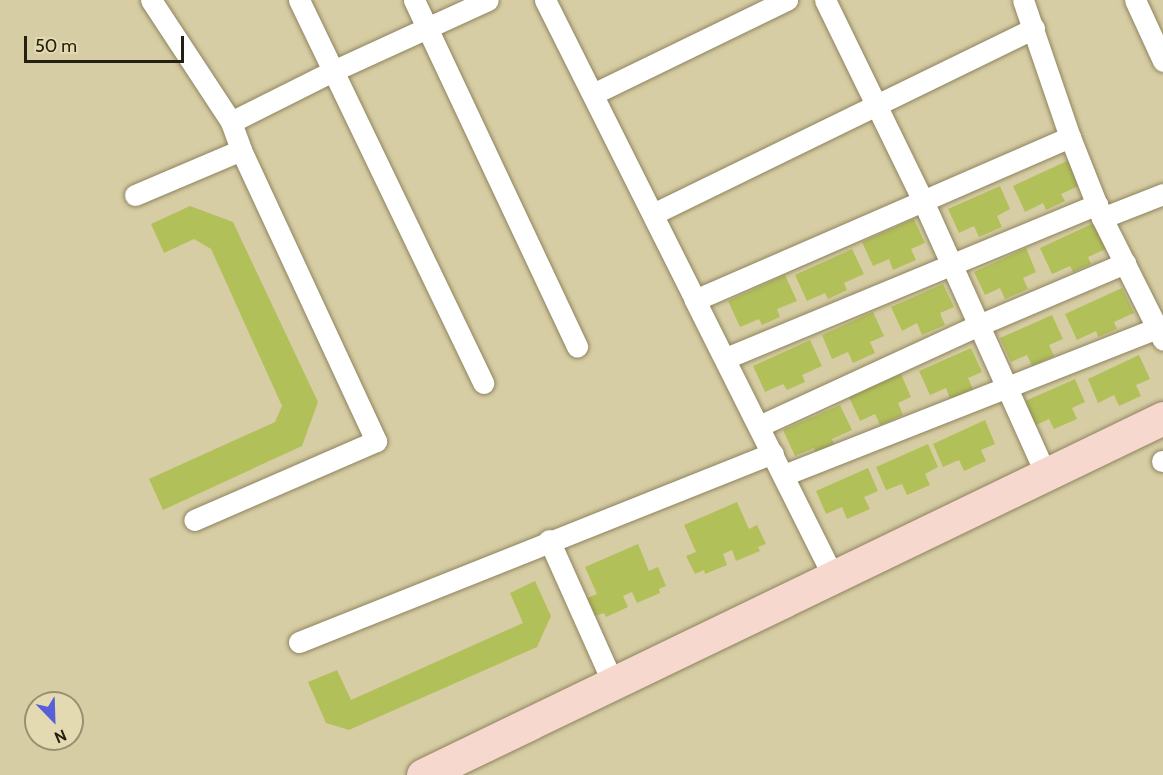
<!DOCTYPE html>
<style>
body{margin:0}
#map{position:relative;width:1163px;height:775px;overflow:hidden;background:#d7cda4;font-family:Cabin,sans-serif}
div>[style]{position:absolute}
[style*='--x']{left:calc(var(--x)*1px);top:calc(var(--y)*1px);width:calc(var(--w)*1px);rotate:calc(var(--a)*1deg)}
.building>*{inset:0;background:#b2c05a}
.roads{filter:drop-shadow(0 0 2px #8d835e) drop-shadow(0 0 2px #8d835e)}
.minor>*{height:21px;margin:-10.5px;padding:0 10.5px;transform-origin:10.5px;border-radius:10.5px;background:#fff}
.primary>*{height:33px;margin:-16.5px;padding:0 16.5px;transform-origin:16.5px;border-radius:16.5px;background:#f7d8cf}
span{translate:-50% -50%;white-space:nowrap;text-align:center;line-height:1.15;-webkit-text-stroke:6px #e4dab1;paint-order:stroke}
.north{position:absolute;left:24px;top:691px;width:60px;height:60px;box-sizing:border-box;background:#e4dab1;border:2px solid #979071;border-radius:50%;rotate:157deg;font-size:16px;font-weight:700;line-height:24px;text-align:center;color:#242011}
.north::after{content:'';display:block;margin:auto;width:21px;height:27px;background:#585fd7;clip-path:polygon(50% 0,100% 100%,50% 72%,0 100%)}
.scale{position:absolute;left:24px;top:36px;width:160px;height:27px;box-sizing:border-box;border:3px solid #242011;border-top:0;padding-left:8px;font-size:18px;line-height:21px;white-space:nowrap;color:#242011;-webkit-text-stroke:4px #e4dab1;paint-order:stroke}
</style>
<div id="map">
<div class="building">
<i style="clip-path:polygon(1069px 160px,1081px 185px,1061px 194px,1065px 201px,1046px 210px,1043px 203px,1025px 212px,1013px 186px)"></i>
<i style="clip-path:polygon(1000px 186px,1010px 209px,997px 216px,1002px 227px,979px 237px,974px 226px,959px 233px,948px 209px)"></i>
<i style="clip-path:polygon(190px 206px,233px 222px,318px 402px,302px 446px,163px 510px,149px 479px,275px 422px,282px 406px,211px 249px,194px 239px,164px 253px,151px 224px)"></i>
<i style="clip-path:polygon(914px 219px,925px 243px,911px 249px,916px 260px,893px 270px,889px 259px,873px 266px,862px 242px)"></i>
<i style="clip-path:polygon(1096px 222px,1108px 248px,1088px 257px,1091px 264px,1073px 272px,1070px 266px,1052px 274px,1040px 248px)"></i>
<i style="clip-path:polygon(1026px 248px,1036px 272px,1023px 278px,1028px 289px,1005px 299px,1000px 288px,985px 295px,974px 272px)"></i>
<i style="clip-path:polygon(852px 249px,864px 274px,844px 283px,847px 290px,828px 299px,825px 293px,807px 301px,795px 275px)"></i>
<i style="clip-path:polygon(785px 275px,797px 301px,777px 309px,780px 317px,762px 325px,759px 319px,740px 327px,728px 301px)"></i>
<i style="clip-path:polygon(943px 284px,954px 307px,940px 313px,945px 325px,922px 335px,917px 323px,902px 331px,891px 307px)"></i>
<i style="clip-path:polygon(1122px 288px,1134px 313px,1114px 322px,1117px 329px,1098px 337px,1096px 331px,1077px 340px,1065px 314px)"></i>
<i style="clip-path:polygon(873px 312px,884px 336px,870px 342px,875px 353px,853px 363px,848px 352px,832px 359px,822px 335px)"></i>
<i style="clip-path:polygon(1052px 315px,1063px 339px,1049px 345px,1054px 356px,1032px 366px,1027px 355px,1011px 362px,1000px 338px)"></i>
<i style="clip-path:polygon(810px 340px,822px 366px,802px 375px,805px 382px,787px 390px,783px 384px,765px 392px,753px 366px)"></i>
<i style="clip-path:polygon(971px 348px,982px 372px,968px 378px,973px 389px,950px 399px,946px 388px,930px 395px,919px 371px)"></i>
<i style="clip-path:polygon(1139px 355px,1150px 379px,1136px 385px,1141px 396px,1119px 406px,1114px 395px,1098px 403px,1088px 379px)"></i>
<i style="clip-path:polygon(901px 374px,911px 397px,898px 403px,903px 415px,880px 425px,875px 414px,860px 421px,849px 397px)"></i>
<i style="clip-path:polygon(1075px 379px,1085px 402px,1072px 408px,1077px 419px,1054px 429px,1049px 419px,1034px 426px,1023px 402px)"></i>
<i style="clip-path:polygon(840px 405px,852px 430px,832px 439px,835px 446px,816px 454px,814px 448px,795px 456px,783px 430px)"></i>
<i style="clip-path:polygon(985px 420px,995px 444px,981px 450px,986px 461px,964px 471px,959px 460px,943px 467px,933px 444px)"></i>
<i style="clip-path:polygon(928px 444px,938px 467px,925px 474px,930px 485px,907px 495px,902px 484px,886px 490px,876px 467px)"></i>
<i style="clip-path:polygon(868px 468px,878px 491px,864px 497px,870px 509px,847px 519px,842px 507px,826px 514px,816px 491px)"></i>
<i style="clip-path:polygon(737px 502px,749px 529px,757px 525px,766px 544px,758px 547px,760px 551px,736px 561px,732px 550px,723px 554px,727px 565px,705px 574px,704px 570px,695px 574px,686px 556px,696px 552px,684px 525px)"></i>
<i style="clip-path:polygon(638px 544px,649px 571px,658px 567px,666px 586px,659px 589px,660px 593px,637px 603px,632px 592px,623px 596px,628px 607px,606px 617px,604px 613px,595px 616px,587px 598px,597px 594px,585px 567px)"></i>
<i style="clip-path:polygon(535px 581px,551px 616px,537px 647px,349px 730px,326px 723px,308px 682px,337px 670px,351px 700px,523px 623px,510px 593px)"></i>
</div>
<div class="roads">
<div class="minor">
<i style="--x:151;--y:0;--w:146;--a:56.7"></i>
<i style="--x:231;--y:122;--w:30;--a:70"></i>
<i style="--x:241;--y:150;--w:321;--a:65.1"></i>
<i style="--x:376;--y:441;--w:198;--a:156.5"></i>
<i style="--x:299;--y:0;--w:425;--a:64.3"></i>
<i style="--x:414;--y:0;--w:383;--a:64.8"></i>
<i style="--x:545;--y:0;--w:335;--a:63.4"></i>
<i style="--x:825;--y:0;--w:224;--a:64"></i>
<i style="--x:923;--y:201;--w:300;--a:65.8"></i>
<i style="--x:1023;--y:0;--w:145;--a:71.1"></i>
<i style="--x:1135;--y:0;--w:67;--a:65.3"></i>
<i style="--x:593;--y:94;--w:216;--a:-25.9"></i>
<i style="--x:231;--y:122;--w:114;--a:-26.6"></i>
<i style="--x:333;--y:71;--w:170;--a:-24.6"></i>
<i style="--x:135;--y:195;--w:115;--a:-23"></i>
<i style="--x:653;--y:214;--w:424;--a:-26"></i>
<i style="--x:1102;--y:218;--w:66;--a:-21.5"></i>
<i style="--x:726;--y:358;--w:402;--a:-22.5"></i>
<i style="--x:759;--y:426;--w:242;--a:-24.7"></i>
<i style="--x:979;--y:325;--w:159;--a:-23"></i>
<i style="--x:1162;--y:461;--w:1;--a:0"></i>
<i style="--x:784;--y:475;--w:401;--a:-21.5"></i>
<i style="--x:549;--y:540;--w:157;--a:65.9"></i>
<i style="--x:834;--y:578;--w:311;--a:-116.6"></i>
<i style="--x:695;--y:300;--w:409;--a:-23.5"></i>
<i style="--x:1070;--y:137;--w:87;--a:68.4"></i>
<i style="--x:1102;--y:218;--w:136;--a:63.4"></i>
<i style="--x:299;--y:642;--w:510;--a:-21.74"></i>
</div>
<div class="primary">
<i style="--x:423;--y:775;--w:822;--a:-25.75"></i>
</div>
</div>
<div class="north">N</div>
<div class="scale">50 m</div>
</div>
